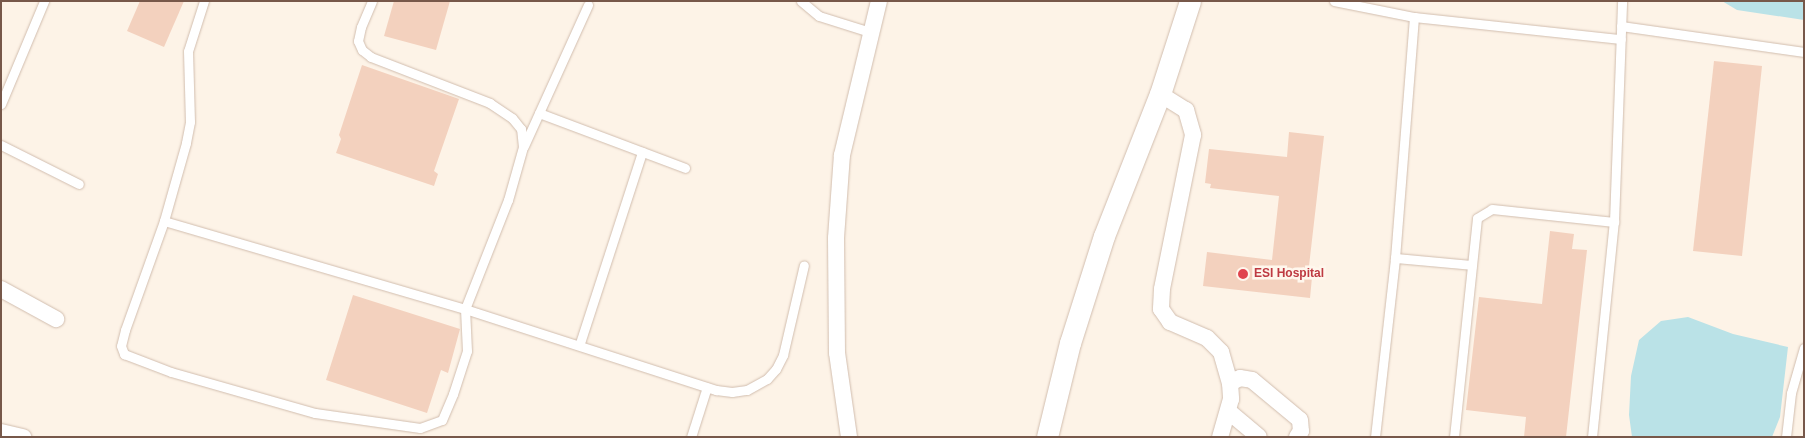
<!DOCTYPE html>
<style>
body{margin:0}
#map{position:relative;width:1805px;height:438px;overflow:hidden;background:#fdf3e7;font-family:Arial,sans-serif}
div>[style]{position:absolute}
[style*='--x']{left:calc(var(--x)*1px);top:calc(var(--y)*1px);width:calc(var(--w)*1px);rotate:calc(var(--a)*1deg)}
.water>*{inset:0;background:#bae2e7}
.building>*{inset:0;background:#f3d1be}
.roads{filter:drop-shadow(0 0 1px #d1bdae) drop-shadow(0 0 1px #d1bdae)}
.service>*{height:9px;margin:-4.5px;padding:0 4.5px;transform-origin:4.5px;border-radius:4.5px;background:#fff}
.minor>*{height:16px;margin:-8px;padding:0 8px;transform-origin:8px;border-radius:8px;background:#fff}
.tertiary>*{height:21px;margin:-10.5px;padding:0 10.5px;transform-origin:10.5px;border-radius:10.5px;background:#fff}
.dots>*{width:14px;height:14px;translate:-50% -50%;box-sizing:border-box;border:2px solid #fff7ed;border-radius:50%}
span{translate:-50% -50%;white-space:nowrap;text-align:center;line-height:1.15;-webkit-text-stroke:5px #fff7ed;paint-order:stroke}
.health-label{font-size:12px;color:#be3a42;font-weight:700}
.left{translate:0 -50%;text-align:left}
.frame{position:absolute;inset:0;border:2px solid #77584a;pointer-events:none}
</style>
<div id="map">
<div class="water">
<i style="clip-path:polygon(1722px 1px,1804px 1px,1804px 20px,1737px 10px)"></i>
<i style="clip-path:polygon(1688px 317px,1733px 334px,1788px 347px,1780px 417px,1772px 437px,1632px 437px,1629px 415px,1631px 376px,1639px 340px,1661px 321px)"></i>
</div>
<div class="building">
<i style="clip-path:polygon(140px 1px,184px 1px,164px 47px,127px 31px)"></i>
<i style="clip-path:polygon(394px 1px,450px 1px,436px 50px,384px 36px)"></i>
<i style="clip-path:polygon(1714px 61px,1762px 66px,1742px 256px,1693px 251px)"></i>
<i style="clip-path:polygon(362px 65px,459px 99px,434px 171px,438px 174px,434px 186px,336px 153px,341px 139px,339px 135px)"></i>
<i style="clip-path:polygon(1289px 132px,1324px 136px,1309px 266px,1313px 267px,1310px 298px,1203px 286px,1207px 252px,1272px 260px,1279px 196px,1210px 188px,1211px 184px,1205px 183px,1209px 149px,1287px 157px)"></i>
<i style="clip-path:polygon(1550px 231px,1574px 234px,1572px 249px,1587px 250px,1566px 437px,1524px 437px,1526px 417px,1466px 410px,1479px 297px,1542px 304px)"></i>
<i style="clip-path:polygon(353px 295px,460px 329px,448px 373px,441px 370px,427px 413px,326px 380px)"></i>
</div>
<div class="roads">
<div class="service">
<i style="--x:204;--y:1;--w:52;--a:107.7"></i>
<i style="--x:188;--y:51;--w:71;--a:88.4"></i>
<i style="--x:190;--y:122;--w:21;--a:101"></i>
<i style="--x:186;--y:143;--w:81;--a:105.8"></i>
<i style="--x:164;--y:221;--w:116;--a:109.7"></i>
<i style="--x:125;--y:330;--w:16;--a:104"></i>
<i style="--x:121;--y:346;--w:9;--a:69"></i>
<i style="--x:124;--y:354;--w:50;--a:21"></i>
<i style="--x:171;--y:372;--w:150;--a:15.9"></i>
<i style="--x:315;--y:413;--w:106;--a:8.1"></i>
<i style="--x:420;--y:428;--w:23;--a:-20"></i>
<i style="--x:442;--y:420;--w:28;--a:-67"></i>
<i style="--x:453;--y:394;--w:45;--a:-72"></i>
<i style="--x:467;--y:351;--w:42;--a:-92.7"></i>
<i style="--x:465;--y:309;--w:117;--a:-68.5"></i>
<i style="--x:508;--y:200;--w:55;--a:-74.2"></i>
<i style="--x:523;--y:147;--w:18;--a:-96"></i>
<i style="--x:521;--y:129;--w:14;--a:-129"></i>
<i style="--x:512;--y:118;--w:27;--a:-146"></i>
<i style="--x:490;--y:103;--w:128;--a:-158.9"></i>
<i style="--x:371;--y:57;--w:11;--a:-142"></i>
<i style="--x:362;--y:50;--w:10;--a:-114"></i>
<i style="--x:358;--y:41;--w:14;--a:-78"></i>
<i style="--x:361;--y:27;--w:28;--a:-67"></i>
<i style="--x:801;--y:1;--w:23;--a:40"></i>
<i style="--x:819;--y:16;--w:53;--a:17.4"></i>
<i style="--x:1334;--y:1;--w:82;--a:11.3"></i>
<i style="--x:1414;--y:17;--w:208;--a:6.1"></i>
<i style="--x:1414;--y:17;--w:242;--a:94.5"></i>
<i style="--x:1395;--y:258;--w:77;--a:5.2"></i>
<i style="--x:1621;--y:26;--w:185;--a:8.1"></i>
<i style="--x:1;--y:104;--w:112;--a:-67.3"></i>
<i style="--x:539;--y:113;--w:156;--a:20.6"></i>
<i style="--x:1;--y:145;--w:87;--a:26.6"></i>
<i style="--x:524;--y:146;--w:155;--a:-65.6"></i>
<i style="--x:164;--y:221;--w:314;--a:16.3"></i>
<i style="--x:465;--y:309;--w:264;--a:17.9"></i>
<i style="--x:716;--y:390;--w:16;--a:7"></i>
<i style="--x:732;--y:392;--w:15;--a:-8"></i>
<i style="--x:747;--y:390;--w:23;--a:-29"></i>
<i style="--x:767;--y:379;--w:13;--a:-48"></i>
<i style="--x:776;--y:369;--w:16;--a:-63"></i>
<i style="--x:783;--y:355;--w:92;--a:-76.9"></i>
<i style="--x:580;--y:343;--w:201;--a:-72"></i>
<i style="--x:691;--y:437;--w:52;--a:-72.3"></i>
<i style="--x:1375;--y:437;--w:180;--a:-83.6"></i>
<i style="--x:1454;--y:437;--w:220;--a:-84"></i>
<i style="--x:1477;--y:218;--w:17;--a:-31"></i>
<i style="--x:1492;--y:209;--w:123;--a:6.1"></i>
<i style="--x:1592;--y:437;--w:216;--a:-84.2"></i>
<i style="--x:1614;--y:222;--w:221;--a:-87.9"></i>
<i style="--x:1786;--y:437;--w:44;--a:-83.5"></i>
<i style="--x:1791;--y:393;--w:47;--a:-73.9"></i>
</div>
<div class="minor">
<i style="--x:1160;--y:94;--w:31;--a:32"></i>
<i style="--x:1186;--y:110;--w:26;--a:74"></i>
<i style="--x:1193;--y:135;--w:157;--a:101.4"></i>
<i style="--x:1162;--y:289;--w:20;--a:93"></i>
<i style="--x:1161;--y:309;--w:16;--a:55"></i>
<i style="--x:1170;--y:322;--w:40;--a:23.4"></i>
<i style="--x:1207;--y:338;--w:20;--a:45"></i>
<i style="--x:1221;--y:352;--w:32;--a:74"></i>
<i style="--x:1230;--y:383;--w:16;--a:86"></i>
<i style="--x:1231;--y:399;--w:40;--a:106"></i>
<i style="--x:1;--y:289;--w:63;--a:28.6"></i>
<i style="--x:1230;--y:383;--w:11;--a:-27"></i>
<i style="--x:1240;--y:378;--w:12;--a:9"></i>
<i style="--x:1252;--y:380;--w:62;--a:39.8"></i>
<i style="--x:1300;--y:420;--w:11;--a:85"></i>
<i style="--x:1301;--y:431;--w:7;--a:124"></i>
<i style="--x:1228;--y:411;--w:40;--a:40"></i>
<i style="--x:1;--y:432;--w:23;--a:13"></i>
<i style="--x:849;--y:437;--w:85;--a:-98.1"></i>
<i style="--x:837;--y:353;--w:115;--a:-90.5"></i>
<i style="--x:836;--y:238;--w:83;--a:-85.9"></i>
<i style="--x:842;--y:155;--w:158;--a:-76.5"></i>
</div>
<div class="tertiary">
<i style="--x:1047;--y:437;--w:97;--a:-76.3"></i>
<i style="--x:1070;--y:343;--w:112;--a:-72.4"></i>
<i style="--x:1104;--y:236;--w:153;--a:-68.5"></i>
<i style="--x:1160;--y:94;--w:98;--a:-72.1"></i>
</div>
</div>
<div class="dots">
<i style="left:1243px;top:274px;background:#e0444e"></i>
</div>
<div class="health-label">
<span class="left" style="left:1254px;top:274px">ESI Hospital</span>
</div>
<div class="frame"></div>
</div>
